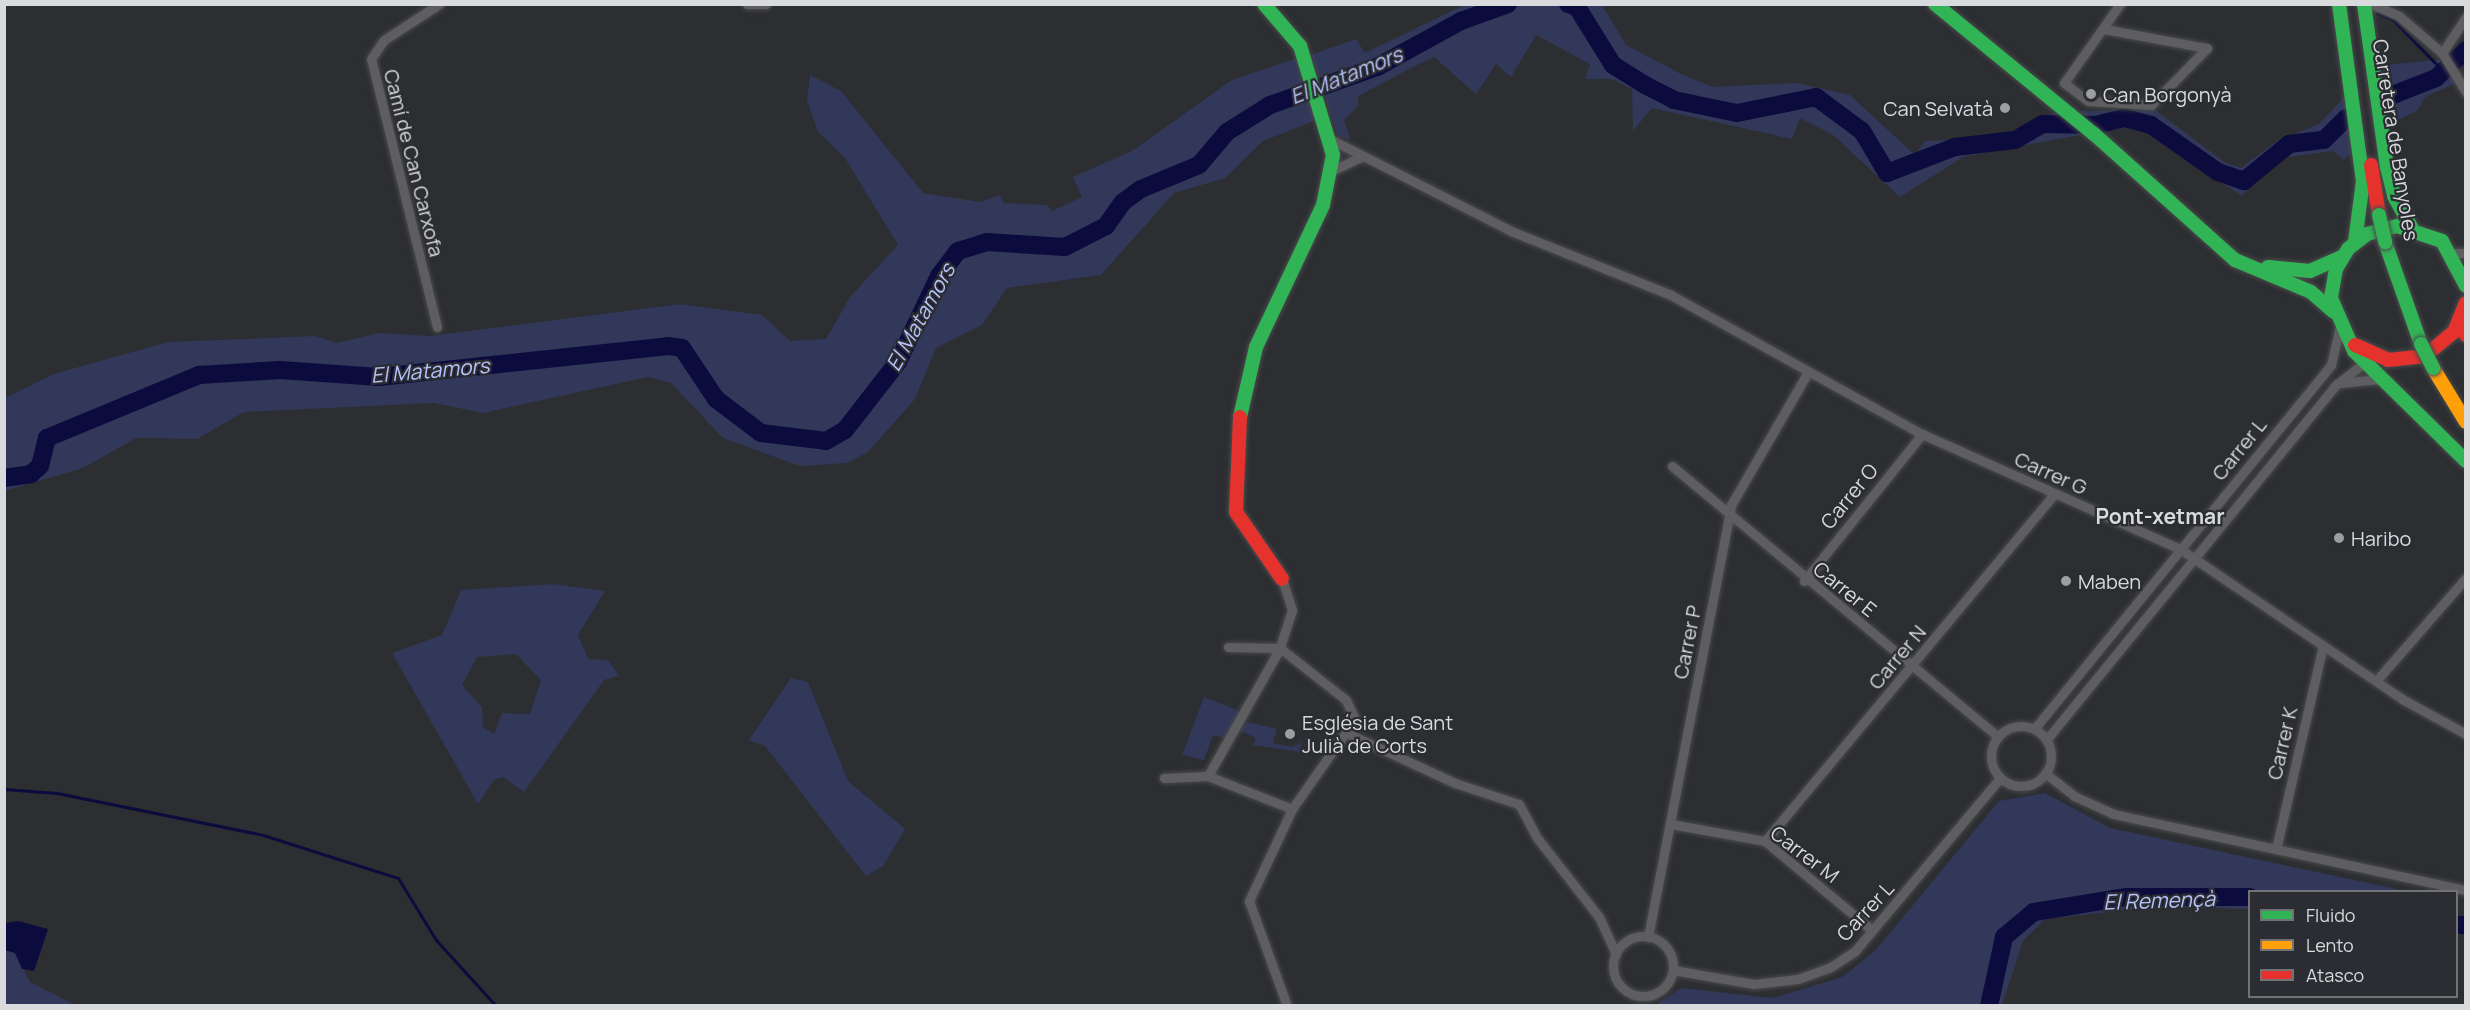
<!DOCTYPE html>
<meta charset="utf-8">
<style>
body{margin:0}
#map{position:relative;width:2470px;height:1010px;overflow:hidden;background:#2c2e31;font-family:Manrope,sans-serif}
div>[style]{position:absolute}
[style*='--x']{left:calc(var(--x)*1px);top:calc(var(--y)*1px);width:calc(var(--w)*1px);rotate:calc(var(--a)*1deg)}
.green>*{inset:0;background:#31385a}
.water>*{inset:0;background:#0c0b3d}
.stream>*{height:3px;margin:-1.5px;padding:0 1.5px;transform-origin:1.5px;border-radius:1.5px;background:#0c0b3d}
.river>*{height:18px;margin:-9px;padding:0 9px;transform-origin:9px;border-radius:9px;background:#0c0b3d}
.roads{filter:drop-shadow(0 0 2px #494a4c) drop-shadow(0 0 2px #494a4c)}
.street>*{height:9px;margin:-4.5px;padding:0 4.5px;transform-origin:4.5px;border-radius:4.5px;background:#5e5e61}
.street>.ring{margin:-4.5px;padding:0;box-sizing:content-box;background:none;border:9px solid #5e5e61;border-radius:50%}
.fast>*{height:14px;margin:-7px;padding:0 7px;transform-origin:7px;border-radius:7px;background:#30b455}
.slow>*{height:14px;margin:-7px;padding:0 7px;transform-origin:7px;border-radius:7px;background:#ff9f0a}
.jam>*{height:14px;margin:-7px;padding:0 7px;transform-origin:7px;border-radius:7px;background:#e5322d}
.bridges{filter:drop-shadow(0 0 2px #494a4c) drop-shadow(0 0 2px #494a4c)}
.fast-bridge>*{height:14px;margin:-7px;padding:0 7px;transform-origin:7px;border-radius:7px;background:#30b455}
.dots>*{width:16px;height:16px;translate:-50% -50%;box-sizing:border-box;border:3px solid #2b2d32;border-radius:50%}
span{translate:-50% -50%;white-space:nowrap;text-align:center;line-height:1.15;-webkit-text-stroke:4.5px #2b2d32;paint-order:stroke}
.poi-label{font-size:20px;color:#d9dadd}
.left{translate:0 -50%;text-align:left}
.right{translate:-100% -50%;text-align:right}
.street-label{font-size:20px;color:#d9dadd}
.water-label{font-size:21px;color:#b5c3fa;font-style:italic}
.neighbourhood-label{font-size:21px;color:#d9dadd;font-weight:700}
.frame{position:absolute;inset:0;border:6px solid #d9dadd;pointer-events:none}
.legend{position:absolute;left:2248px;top:890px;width:210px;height:108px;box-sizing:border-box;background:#2b2d32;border:2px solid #717276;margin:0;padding:8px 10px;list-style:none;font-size:18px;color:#d9dadd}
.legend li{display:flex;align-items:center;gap:12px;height:30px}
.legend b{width:30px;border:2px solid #717276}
</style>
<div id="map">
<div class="green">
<i style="clip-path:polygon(1464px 5px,1602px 5px,1626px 45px,1681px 74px,1713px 87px,1797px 83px,1850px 95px,1915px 155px,1925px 141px,1996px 138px,2056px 112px,2085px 134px,1963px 157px,1900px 197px,1833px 135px,1800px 118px,1792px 139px,1652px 108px,1633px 131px,1632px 89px,1611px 79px,1585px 79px,1590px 64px,1536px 35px,1511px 77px,1496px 64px,1476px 94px,1434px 57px,1413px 67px,1358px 96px,1358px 106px,1344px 120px,1351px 140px,1338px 136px,1311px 55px,1356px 39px,1365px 53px)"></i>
<i style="clip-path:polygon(1300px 57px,1319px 119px,1263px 141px,1225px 178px,1174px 193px,1101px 275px,1007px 288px,982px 325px,936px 348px,915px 399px,868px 452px,847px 463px,800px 466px,723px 438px,671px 383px,648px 377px,483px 413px,434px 403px,244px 412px,197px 439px,136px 438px,83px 468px,5px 491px,5px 398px,54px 374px,168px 342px,315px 336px,337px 343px,379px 333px,430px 336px,680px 304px,762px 315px,790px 341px,826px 339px,850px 297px,898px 245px,845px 158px,818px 132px,807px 101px,810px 75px,841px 91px,923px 193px,980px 202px,1000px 195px,1004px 203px,1047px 205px,1052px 211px,1082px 197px,1073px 177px,1132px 151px,1232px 80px)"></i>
<i style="clip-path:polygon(2439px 60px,2456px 83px,2425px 97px,2418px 110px,2390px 124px,2382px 65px)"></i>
<i style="clip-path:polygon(2345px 96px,2352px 152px,2344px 160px,2333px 151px,2282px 158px,2242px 196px,2145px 132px,2126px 128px,2105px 132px,2079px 111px,2154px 109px,2224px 162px,2241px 168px,2277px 141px,2319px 124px)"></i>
<i style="clip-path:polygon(evenodd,553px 584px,605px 591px,578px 635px,588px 659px,608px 660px,619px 676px,604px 680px,524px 792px,503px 777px,494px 780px,478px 804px,392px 653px,442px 635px,461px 590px,553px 584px,516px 654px,541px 680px,530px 714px,502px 713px,494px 734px,483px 727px,482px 707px,462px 685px,477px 657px,516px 654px)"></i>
<i style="clip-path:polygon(791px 678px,808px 682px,848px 781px,905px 829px,883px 866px,866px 876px,765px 746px,749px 740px)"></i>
<i style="clip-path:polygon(1204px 697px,1242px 712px,1228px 739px,1213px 735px,1204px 760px,1182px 755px)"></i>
<i style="clip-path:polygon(1247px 722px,1277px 729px,1273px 743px,1292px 747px,1302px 742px,1300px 752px,1253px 745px,1256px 738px,1240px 731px)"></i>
<i style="clip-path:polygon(2045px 793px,2110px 828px,2406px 891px,2250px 892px,2249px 909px,2155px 907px,2045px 919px,2023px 941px,2002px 1005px,1655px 1005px,1681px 988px,1773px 998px,1842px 977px,1875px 951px,1999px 801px)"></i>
<i style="clip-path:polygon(4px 950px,15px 953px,30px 982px,75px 1005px,5px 1005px)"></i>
</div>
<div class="water">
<i style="clip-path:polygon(18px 921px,48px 929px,34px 971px,22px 969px,15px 953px,5px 950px,5px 923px)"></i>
</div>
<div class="stream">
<i style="--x:2377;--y:13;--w:19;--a:25"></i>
<i style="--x:2394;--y:21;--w:70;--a:45.6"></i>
<i style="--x:4;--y:789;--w:53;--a:4.3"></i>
<i style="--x:57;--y:793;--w:210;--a:11.5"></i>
<i style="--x:263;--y:835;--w:142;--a:17.7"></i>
<i style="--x:398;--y:878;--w:73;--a:58.5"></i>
<i style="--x:436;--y:940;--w:89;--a:47.7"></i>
</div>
<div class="river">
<i style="--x:1568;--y:4;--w:9;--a:18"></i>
<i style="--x:1577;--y:7;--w:68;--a:58.2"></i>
<i style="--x:1613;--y:65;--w:38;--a:32"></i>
<i style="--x:1645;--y:85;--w:33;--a:27"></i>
<i style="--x:1674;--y:100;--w:64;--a:11.7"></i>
<i style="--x:1737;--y:113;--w:81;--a:-11.4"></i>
<i style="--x:1816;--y:97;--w:57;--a:36.5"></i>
<i style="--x:1862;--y:131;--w:49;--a:59.2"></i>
<i style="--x:1887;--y:173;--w:73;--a:-20.9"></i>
<i style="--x:1955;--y:147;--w:60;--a:-6.7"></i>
<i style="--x:2015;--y:140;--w:32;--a:-30"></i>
<i style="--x:2043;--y:124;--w:53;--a:1.1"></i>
<i style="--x:2096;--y:125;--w:30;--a:-14"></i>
<i style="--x:2125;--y:118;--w:27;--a:15"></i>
<i style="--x:2151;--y:125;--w:82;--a:35"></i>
<i style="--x:2218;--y:172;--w:28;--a:19"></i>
<i style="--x:2244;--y:181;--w:58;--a:-39.4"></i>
<i style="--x:2289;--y:144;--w:35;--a:-7"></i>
<i style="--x:2324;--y:140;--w:31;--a:-45"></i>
<i style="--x:2390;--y:96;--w:49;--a:-21.4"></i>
<i style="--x:2436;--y:78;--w:41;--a:-43"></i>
<i style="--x:4;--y:478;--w:27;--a:-8"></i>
<i style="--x:31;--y:474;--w:12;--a:-42"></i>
<i style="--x:40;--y:466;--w:29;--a:-76"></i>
<i style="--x:47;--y:438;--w:165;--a:-22.5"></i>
<i style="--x:199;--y:375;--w:81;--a:-3.5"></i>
<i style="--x:280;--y:370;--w:99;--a:4"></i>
<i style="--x:379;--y:377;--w:291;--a:-6.1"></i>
<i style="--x:668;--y:346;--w:14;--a:8"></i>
<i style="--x:682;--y:348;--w:61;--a:56.3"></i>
<i style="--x:716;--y:399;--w:56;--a:37.1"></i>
<i style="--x:761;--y:433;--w:65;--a:7"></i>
<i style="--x:826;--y:441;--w:22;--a:-30"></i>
<i style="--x:845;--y:430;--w:86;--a:-52.1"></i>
<i style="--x:898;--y:362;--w:95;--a:-64.5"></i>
<i style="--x:939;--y:276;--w:31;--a:-53"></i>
<i style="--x:958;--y:251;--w:30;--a:-17"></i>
<i style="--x:987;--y:242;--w:78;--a:3.7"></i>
<i style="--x:1065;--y:247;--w:46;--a:-27.1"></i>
<i style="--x:1106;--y:226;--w:29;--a:-55"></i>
<i style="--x:1123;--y:202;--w:22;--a:-36"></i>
<i style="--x:1141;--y:189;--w:63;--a:-22.5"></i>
<i style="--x:1199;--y:165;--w:43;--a:-49.7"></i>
<i style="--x:1227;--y:132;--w:51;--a:-32.1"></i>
<i style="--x:1270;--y:105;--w:114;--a:-19.6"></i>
<i style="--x:1377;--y:67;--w:96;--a:-28.7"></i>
<i style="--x:1461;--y:21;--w:50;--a:-19.9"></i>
<i style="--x:2456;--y:925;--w:10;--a:0"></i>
<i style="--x:1989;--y:1006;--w:71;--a:-77.7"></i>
<i style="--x:2004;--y:937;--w:39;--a:-40"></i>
<i style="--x:2034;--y:912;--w:94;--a:-9.2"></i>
<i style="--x:2127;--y:897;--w:123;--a:0"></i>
</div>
<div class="roads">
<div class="street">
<i style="--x:747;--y:4;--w:19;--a:0"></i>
<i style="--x:2371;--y:4;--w:30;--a:23"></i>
<i style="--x:2399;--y:16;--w:57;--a:40.7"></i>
<i style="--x:2442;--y:53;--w:46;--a:58.4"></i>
<i style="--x:2104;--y:29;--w:105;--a:10.5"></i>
<i style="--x:2207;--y:48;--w:80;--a:134.5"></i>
<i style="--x:2151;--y:105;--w:63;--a:-176.4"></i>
<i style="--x:2088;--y:101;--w:30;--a:-143"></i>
<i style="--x:2064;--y:83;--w:97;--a:-54.7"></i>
<i style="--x:2442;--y:53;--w:43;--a:-56.3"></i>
<i style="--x:1332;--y:140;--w:201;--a:26.9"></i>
<i style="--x:1511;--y:231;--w:172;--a:21.8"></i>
<i style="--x:1671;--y:295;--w:287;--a:29"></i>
<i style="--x:1922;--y:434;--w:282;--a:24"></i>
<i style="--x:2180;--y:549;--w:268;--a:34"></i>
<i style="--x:2402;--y:699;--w:73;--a:28.7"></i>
<i style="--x:1333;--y:170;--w:33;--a:-25"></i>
<i style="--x:2453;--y:253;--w:13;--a:0"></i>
<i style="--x:437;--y:327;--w:276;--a:-103.8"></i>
<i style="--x:371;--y:59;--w:23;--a:-56"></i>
<i style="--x:384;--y:40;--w:66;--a:-33.2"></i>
<i style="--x:2339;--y:383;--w:41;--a:-5.6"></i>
<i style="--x:1672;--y:466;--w:424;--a:39.7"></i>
<i style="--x:1282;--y:579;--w:33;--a:72"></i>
<i style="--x:1292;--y:610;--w:40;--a:108"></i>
<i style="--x:1280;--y:648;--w:147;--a:119.4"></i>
<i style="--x:1208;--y:776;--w:90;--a:21.4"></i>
<i style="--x:1804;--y:581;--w:189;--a:-51.2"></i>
<i style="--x:1228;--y:647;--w:52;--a:1.1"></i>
<i style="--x:1280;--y:648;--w:84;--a:38.2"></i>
<i style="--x:1346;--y:700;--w:21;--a:65"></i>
<i style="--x:1355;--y:719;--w:110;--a:125"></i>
<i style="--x:1292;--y:809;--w:102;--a:115.1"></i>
<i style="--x:1249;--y:901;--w:112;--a:70.1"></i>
<i style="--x:2376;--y:681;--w:137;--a:-48.9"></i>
<i class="ring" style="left:1991px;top:726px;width:51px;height:51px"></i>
<i style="--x:2035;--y:728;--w:468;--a:-50.8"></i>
<i style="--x:2331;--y:365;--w:40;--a:-77"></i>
<i style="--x:1349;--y:734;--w:117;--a:24.8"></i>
<i style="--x:1455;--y:783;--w:67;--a:18.2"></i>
<i style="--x:1519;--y:804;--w:40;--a:62"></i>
<i style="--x:1538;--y:839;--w:99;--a:52"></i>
<i style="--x:1599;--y:917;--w:41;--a:65.3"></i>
<i style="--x:2047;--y:739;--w:458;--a:-50.8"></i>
<i style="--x:2337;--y:384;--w:39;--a:-38"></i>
<i style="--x:2045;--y:773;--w:37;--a:38"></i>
<i style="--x:2074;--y:796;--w:44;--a:24.2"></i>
<i style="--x:2114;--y:814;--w:360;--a:12.2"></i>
<i style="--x:1164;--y:778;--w:44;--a:-2.6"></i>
<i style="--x:1671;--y:824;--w:96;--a:10.3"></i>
<i style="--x:1765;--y:841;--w:139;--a:39.8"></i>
<i style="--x:1765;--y:841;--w:452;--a:-50.2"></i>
<i style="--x:2276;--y:849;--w:209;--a:-77"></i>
<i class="ring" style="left:1613px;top:936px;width:51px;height:51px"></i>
<i style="--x:1648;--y:937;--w:440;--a:-79.1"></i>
<i style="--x:1731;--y:505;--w:154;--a:-59.9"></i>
<i style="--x:1673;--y:970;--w:82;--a:9.8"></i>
<i style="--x:1754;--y:984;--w:44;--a:-6.5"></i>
<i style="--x:1798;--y:979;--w:33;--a:-20"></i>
<i style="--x:1829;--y:968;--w:31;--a:-33"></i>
<i style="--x:1855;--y:951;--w:226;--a:-50"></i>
</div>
<div class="fast">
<i style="--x:1935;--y:4;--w:205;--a:39.3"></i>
<i style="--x:2094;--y:134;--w:189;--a:41.8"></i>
<i style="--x:2235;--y:260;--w:82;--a:22.8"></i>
<i style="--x:2311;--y:292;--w:30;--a:41"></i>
<i style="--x:2339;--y:4;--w:179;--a:82.3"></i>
<i style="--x:2363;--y:181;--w:62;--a:97.5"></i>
<i style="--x:2364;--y:4;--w:165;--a:82"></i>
<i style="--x:2387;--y:167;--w:30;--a:76"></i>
<i style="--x:2394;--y:196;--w:37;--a:61"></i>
<i style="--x:2385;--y:242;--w:108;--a:70.6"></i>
<i style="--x:2268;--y:267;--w:42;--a:5.4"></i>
<i style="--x:2310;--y:271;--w:36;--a:-24"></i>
<i style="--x:2466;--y:286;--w:51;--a:-118.1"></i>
<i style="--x:2442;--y:241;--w:47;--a:-161.6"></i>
<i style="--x:2397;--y:226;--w:31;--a:165"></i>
<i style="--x:2367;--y:234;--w:24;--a:142"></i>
<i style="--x:2348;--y:249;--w:23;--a:121"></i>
<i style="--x:2336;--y:269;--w:29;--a:100"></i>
<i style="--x:2331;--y:298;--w:58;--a:66.5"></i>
<i style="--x:2354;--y:351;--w:157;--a:44.5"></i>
<i style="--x:1240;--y:417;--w:72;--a:-77.1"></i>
<i style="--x:1256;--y:347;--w:157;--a:-64.7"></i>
<i style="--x:1323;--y:205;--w:51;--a:-78.7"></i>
<i style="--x:1333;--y:155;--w:114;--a:-106.8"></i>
<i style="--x:1300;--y:46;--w:55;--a:-130.6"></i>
</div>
<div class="slow">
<i style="--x:2433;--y:368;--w:63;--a:58.6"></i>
</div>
<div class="jam">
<i style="--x:2371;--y:165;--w:51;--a:80.9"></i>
<i style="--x:2461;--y:321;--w:15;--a:70"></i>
<i style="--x:2355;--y:345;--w:36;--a:24"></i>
<i style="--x:2388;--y:360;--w:37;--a:-6"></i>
<i style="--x:2425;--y:356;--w:38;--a:-40"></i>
<i style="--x:2454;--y:332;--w:31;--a:-68"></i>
<i style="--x:1240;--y:417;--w:95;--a:92.4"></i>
<i style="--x:1236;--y:512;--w:81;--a:55.5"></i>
</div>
</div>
<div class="bridges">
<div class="fast-bridge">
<i style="--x:2379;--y:215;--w:28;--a:77"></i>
<i style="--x:2421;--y:344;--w:27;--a:63"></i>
</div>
</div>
<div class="dots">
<i style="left:2091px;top:94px;background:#9c9ea1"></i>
<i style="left:2005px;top:108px;background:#9c9ea1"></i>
<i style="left:2339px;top:538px;background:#9c9ea1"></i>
<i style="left:2066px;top:581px;background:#9c9ea1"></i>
<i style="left:1290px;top:734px;background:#9c9ea1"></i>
</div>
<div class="poi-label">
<span class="left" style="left:2103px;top:94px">Can Borgonyà</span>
<span class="right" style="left:1993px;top:108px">Can Selvatà</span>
<span class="left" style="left:2351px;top:538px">Haribo</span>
<span class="left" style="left:2078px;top:581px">Maben</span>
<span class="left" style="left:1302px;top:734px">Església de Sant<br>Julià de Corts</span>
</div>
<div class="street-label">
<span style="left:2396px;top:140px;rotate:81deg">Carretera de Banyoles</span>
<span style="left:414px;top:163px;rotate:76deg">Camí de Can Carxofa</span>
<span style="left:2239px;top:449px;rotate:-51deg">Carrer L</span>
<span style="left:2051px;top:473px;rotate:24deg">Carrer G</span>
<span style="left:1849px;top:496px;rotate:-51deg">Carrer O</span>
<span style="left:1845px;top:589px;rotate:39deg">Carrer E</span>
<span style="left:1687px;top:642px;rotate:-79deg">Carrer P</span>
<span style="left:1897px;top:657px;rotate:-50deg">Carrer N</span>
<span style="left:2282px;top:743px;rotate:-77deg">Carrer K</span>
<span style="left:1805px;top:854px;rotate:37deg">Carrer M</span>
<span style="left:1865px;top:911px;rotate:-47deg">Carrer L</span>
</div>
<div class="water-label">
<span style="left:1346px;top:75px;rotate:-22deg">El Matamors</span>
<span style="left:920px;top:317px;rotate:-61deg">El Matamors</span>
<span style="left:430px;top:370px;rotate:-5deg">El Matamors</span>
<span style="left:2159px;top:900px;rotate:-2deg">El Remençà</span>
</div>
<div class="neighbourhood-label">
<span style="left:2160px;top:516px">Pont-xetmar</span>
</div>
<div class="frame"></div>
<ul class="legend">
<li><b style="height:8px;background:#30b455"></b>Fluido</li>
<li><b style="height:8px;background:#ff9f0a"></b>Lento</li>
<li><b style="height:8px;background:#e5322d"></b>Atasco</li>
</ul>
</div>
